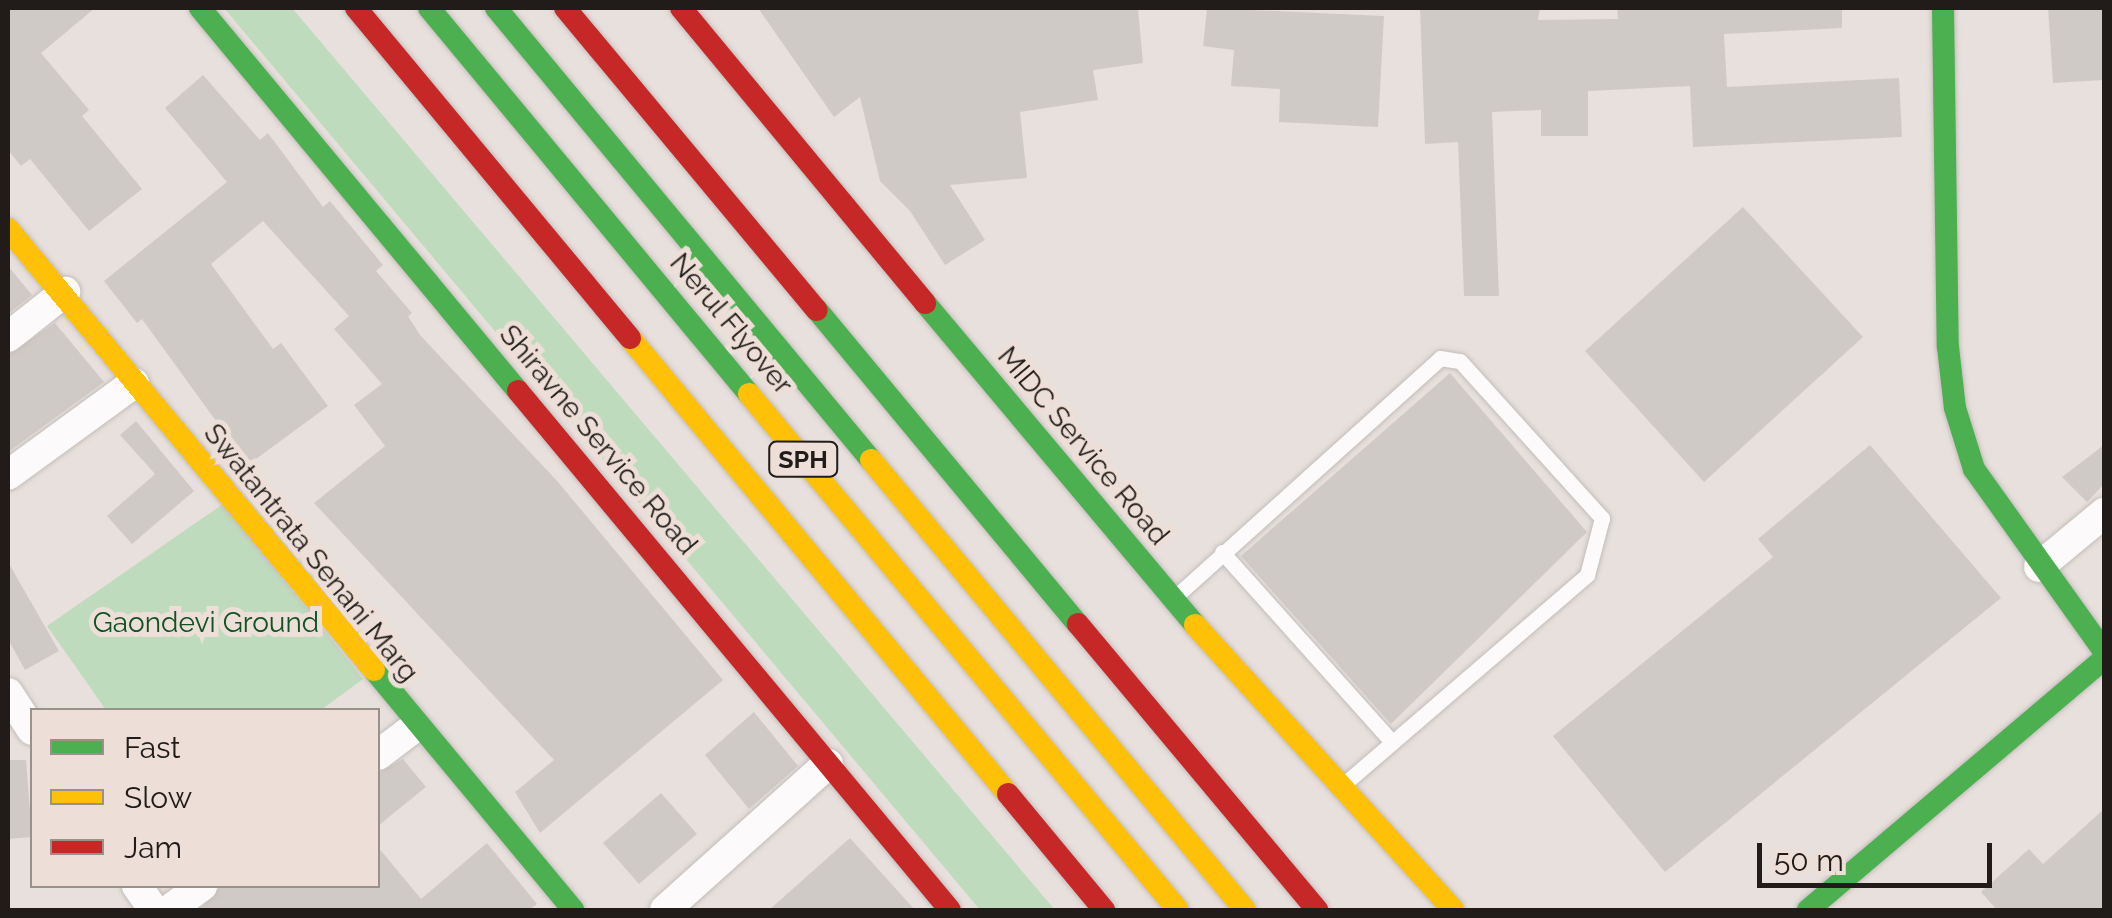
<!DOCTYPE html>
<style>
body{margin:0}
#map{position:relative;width:2112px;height:918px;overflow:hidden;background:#e8e0dc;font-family:Raleway,sans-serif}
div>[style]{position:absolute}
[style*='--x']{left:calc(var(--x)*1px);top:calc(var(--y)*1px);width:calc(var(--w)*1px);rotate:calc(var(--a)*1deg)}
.green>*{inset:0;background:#bfdbbe}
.building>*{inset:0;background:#d0cac7}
.roads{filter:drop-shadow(0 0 2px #c3bdba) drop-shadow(0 0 2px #c3bdba)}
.lane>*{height:15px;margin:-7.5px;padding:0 7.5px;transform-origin:7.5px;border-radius:7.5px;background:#fcfafa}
.street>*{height:30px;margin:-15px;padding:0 15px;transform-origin:15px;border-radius:15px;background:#fcfafa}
.fast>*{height:22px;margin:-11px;padding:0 11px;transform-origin:11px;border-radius:11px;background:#4caf50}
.slow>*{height:22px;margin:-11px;padding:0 11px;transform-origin:11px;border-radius:11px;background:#ffc107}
.jam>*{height:22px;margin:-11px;padding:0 11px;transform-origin:11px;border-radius:11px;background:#c62828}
span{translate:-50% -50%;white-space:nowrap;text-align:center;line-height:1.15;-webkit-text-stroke:10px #eddfd7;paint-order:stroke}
.shield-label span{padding:2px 8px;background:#eddfd7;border:2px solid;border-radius:8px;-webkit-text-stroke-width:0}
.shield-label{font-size:25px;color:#211c19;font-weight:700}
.street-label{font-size:28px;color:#211c19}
.park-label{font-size:28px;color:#0d5323}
.frame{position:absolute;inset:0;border:10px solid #211c19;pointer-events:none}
.legend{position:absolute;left:30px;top:708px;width:350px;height:180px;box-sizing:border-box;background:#eddfd7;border:2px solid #9b918b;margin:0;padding:12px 18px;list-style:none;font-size:30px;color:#211c19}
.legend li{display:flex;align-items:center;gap:20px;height:50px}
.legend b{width:50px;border:2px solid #9b918b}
.scale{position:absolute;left:1757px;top:843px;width:235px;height:45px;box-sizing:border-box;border:5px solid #211c19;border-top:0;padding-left:12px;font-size:30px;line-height:35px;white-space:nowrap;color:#211c19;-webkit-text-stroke:8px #eddfd7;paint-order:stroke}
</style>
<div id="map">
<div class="green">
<i style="clip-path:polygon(224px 8px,292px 8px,1055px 910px,980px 910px)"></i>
<i style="clip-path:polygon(223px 504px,363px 679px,321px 710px,106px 710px,47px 626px)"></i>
</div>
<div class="building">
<i style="clip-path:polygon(8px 8px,95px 8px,41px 53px,89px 110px,82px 116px,142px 189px,89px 231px,30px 159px,21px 166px,8px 150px)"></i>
<i style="clip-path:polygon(758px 8px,1138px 8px,1143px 63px,1093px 70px,1098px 100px,1020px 112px,1027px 178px,950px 185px,985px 240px,945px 265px,910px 211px,880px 181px,860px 97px,834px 117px)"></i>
<i style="clip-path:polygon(1207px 8px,1384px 16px,1378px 127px,1279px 122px,1280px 89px,1231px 86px,1234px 50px,1203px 46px)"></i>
<i style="clip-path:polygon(1420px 8px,1540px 8px,1538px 20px,1618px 19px,1617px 8px,1842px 8px,1842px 28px,1724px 34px,1727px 87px,1899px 78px,1902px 137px,1693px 147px,1690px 86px,1588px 91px,1588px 136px,1541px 136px,1541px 110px,1492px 112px,1499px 296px,1464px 296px,1458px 142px,1425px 144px)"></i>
<i style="clip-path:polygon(2048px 8px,2104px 8px,2104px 80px,2053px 83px)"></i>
<i style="clip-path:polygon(203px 75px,260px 140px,268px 133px,323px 207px,330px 201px,383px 265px,376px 271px,412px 313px,408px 316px,420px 335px,558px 482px,723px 680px,540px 833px,515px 792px,554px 760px,314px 503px,385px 446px,354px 405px,382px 384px,334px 329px,349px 316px,263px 221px,211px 264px,273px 349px,281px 343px,328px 406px,248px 465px,142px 319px,137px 323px,104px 281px,227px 182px,165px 108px)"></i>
<i style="clip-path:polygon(1743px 207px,1863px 337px,1704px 482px,1585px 351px)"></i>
<i style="clip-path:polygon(8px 266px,32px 295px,8px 314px)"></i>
<i style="clip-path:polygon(55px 323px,104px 382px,8px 452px,8px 355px)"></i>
<i style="clip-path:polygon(1450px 373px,1587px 532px,1391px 724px,1241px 556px)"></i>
<i style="clip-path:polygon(136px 421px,194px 491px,132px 544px,107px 516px,155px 474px,120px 435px)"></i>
<i style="clip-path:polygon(1870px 445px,2001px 598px,1665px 872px,1553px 736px,1773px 557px,1758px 539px)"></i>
<i style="clip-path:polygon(2104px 445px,2104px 484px,2087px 502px,2062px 477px)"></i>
<i style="clip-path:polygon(8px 562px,59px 651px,25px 670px,8px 639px)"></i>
<i style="clip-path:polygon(754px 712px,798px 766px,749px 809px,705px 755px)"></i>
<i style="clip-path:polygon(403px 759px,426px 787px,378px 826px,378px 773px)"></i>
<i style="clip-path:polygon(8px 760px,26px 760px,32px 837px,8px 839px)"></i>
<i style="clip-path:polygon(661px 793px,697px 834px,639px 884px,603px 843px)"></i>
<i style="clip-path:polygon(2104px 809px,2104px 910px,1997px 910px,1981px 892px,2029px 849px,2043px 864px)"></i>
<i style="clip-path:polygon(850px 838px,915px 910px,769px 910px)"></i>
<i style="clip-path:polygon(487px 843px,537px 904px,529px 910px,200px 910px,221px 886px,378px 886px,378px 847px,421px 899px)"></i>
</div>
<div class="roads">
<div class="lane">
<i style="--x:1222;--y:552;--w:255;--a:48.2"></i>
<i style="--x:1175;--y:597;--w:357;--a:-42"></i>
<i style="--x:1440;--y:358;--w:20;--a:9"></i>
<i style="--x:1460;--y:361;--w:212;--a:47.9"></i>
<i style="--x:1602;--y:518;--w:59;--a:104.7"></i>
<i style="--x:1587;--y:575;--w:322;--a:139.3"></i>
</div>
<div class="street">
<i style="--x:8;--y:337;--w:73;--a:-38.3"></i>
<i style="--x:8;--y:475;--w:156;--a:-36.1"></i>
<i style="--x:2039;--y:567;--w:85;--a:-39.7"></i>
<i style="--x:8;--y:693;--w:44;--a:57"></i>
<i style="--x:378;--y:755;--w:46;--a:-37.1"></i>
<i style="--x:137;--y:886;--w:29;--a:55"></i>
<i style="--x:169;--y:910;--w:41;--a:-36"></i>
<i style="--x:665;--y:910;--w:219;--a:-41.9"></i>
</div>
<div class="fast">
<i style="--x:200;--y:8;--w:498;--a:50.3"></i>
<i style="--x:429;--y:8;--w:501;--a:50.34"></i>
<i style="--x:496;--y:8;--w:587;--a:50.32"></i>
<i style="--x:1943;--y:8;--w:339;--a:89.2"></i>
<i style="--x:1948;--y:347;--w:61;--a:83.5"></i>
<i style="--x:1955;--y:408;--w:64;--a:72.7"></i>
<i style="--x:1974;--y:469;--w:224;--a:54.5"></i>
<i style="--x:925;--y:303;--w:420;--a:50"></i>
<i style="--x:817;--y:310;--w:408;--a:50.3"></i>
<i style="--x:374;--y:670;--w:312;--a:50.3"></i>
<i style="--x:1808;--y:910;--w:388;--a:-40.3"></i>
</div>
<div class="slow">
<i style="--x:8;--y:229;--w:573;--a:50.31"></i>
<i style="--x:630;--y:338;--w:592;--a:50.34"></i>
<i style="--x:749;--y:394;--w:671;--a:50.26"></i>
<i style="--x:871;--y:460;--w:585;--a:50.27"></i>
<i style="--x:1195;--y:625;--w:384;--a:47.8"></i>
</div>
<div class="jam">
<i style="--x:356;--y:8;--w:429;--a:50.3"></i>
<i style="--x:565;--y:8;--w:393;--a:50.2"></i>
<i style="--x:681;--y:8;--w:383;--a:50.4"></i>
<i style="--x:518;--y:391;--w:675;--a:50.23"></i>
<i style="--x:1078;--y:624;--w:373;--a:50.1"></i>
<i style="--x:1008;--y:794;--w:151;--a:50.4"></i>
</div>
</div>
<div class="shield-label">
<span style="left:803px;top:459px">SPH</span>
</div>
<div class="street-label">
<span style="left:731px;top:324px;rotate:50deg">Nerul Flyover</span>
<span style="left:598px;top:440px;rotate:50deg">Shiravne Service Road</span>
<span style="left:1083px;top:446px;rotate:50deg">MIDC Service Road</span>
<span style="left:311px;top:553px;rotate:51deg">Swatantrata Senani Marg</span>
</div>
<div class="park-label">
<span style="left:206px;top:623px">Gaondevi Ground</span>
</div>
<div class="frame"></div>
<ul class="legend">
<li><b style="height:12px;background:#4caf50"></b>Fast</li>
<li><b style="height:12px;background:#ffc107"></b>Slow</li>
<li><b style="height:12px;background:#c62828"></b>Jam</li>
</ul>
<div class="scale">50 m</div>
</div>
